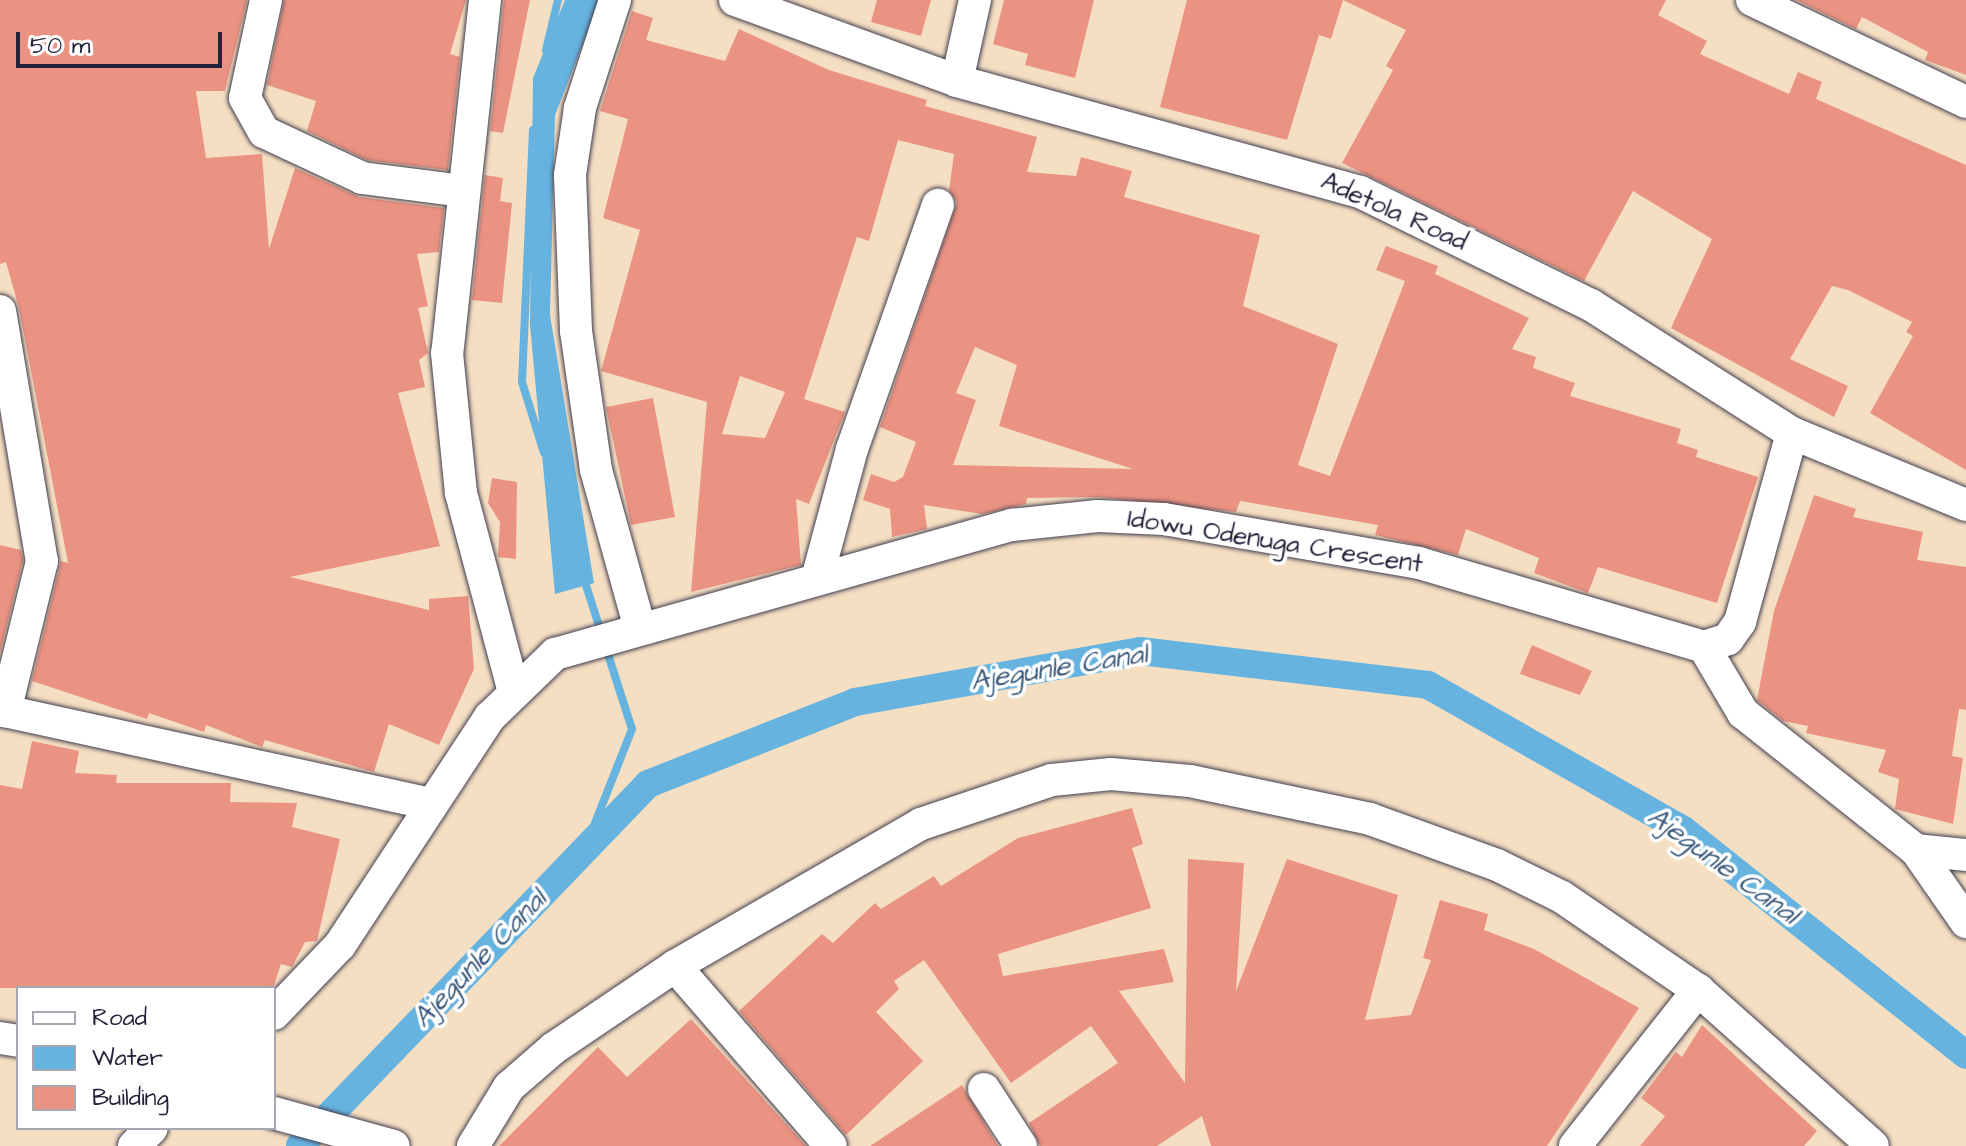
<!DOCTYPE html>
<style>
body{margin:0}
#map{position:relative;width:1966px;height:1146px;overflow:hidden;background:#f5dfc3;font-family:"Architects Daughter",sans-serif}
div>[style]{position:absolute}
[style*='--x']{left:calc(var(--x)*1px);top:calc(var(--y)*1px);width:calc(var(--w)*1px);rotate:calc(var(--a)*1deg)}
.water>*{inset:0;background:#66b3e0}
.stream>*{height:8px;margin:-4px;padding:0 4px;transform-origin:4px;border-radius:4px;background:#66b3e0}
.canal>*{height:28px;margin:-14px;padding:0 14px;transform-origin:14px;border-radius:14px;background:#66b3e0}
.building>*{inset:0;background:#eb9383}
.roads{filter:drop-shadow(0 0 2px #423e4f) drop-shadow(0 0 2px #423e4f)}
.minor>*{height:32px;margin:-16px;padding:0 16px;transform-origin:16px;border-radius:16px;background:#fff}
span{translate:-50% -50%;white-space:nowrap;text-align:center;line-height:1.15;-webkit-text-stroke:7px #fff;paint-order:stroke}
.street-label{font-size:26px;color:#22223b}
.water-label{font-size:28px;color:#3d5c7d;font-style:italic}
.legend{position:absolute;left:16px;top:986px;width:260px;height:144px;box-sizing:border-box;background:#fff;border:2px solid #a7a7b1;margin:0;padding:10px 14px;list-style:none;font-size:24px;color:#22223b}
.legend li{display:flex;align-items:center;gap:16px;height:40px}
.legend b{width:40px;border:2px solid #a7a7b1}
.scale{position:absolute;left:16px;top:32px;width:206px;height:36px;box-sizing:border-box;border:4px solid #22223b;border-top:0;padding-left:10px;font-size:24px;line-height:28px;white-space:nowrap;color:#22223b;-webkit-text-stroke:6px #fff;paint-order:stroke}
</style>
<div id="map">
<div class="water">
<i style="clip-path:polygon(565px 0,600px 0,555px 115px,550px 315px,594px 583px,555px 594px,530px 325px,533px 78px)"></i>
</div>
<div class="stream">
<i style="--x:546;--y:50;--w:51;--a:-76.5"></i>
<i style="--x:533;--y:130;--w:252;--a:92.5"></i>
<i style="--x:522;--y:382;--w:74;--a:72.8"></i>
<i style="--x:583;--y:576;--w:59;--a:72.2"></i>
<i style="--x:584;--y:851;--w:131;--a:-68.5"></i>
<i style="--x:632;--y:729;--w:88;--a:-107.8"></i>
</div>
<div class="canal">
<i style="--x:300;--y:1146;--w:502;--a:-46.13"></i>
<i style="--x:648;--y:784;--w:223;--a:-21.6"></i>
<i style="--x:855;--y:702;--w:290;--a:-10.1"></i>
<i style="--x:1140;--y:651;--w:290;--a:6.7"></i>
<i style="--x:1428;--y:685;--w:292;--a:29.6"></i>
<i style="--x:1682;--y:829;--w:363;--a:38.5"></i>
</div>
<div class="building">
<i style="clip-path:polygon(0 0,247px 0,225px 91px,196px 91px,206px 158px,262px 154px,269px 249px,295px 168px,359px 197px,444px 208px,439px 252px,417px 254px,428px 306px,418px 308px,428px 353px,419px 360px,425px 387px,398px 393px,440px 546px,290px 577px,429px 610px,429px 599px,468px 596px,474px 669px,439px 745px,389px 724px,374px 772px,265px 740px,262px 747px,206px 725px,204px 732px,149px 713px,147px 719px,32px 681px,61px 561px,68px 563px,19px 308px,6px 262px,0 264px)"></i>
<i style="clip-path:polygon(284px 0,466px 0,450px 54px,460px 57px,448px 170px,367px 160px,307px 131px,316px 101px,267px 85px)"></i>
<i style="clip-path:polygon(504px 0,530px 0,503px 133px,490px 131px)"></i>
<i style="clip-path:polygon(877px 0,931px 0,921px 36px,871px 22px)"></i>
<i style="clip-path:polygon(1004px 0,1094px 0,1075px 78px,1025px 65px,1028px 54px,993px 44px)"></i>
<i style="clip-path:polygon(1187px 0,1666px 0,1658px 15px,1707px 41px,1700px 54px,1789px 94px,1798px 72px,1822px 82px,1816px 99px,1966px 165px,1966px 470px,1870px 413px,1913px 336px,1906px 332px,1912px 322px,1848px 290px,1832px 286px,1790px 359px,1848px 386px,1834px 417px,1671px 328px,1712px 239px,1633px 191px,1584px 281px,1342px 163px,1393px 70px,1386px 66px,1406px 30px,1343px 0,1331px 39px,1319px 35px,1287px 140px,1160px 107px)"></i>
<i style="clip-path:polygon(1796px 0,1966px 0,1966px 75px,1925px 60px,1928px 52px,1862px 17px,1856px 29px)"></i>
<i style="clip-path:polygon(evenodd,632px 11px,653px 18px,646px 40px,725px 61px,739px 29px,829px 70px,927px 100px,925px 106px,1037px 137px,1027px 172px,1076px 176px,1081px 157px,1132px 171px,1124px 197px,1260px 235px,1243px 306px,1338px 344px,1298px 465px,1330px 476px,1405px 281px,1376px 270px,1386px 246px,1438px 266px,1435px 274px,1529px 318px,1512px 349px,1536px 357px,1533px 368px,1575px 383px,1570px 396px,1681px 429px,1677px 443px,1698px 450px,1696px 457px,1758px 477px,1717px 603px,1598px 567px,1588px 593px,1534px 573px,1539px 558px,1466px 529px,1458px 555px,1375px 535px,1378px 525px,1240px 501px,1236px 512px,1099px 497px,1027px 498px,1026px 504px,982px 514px,924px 505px,927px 529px,892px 537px,890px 509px,863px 500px,871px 474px,894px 482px,903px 477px,916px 442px,880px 427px,957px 202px,949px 190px,954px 154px,898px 140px,869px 241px,857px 237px,804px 399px,845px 412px,809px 504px,796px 499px,801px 565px,691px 592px,707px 402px,601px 371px,640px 230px,603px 218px,628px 119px,600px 111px,632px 11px,975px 347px,1017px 365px,999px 426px,1133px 469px,953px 465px,976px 400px,956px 393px,975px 347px,632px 11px,740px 376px,785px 392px,765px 438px,722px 434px,740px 376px)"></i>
<i style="clip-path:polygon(485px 175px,503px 178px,500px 201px,512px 203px,502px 303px,472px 300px)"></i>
<i style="clip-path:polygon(653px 398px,675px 517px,631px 525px,606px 407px)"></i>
<i style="clip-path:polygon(492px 478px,517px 482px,516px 559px,498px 557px,500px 522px,488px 503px)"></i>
<i style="clip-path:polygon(1814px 495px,1856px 509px,1853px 517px,1923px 532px,1917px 560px,1966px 567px,1966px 710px,1959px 709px,1952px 756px,1963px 758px,1953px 824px,1895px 809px,1899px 779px,1878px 772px,1886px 750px,1806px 733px,1808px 726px,1783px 721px,1757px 700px,1774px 611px)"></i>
<i style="clip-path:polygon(0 545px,21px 550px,23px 560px,0 653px)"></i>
<i style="clip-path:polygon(1532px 645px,1592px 671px,1580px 695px,1520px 674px)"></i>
<i style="clip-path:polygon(32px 741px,79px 751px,75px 773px,117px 775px,116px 783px,231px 783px,230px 802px,297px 803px,292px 827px,340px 839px,317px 941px,305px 942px,292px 967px,281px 964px,273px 988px,0 988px,0 785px,22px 789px)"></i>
<i style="clip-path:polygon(1132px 808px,1143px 844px,1132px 848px,1151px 908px,998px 954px,1003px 976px,1164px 949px,1174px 982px,1119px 991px,1185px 1083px,1188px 859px,1244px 863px,1236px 991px,1287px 859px,1398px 895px,1365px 1020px,1411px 1015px,1431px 960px,1423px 958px,1440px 900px,1488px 914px,1484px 930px,1534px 949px,1639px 1008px,1547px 1146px,1211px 1146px,1202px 1116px,1157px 1146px,1040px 1146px,1029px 1123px,1118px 1063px,1091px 1026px,1011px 1083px,924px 960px,894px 981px,899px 989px,876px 1012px,923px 1061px,846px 1135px,739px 1011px,822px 934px,833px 943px,875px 903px,881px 909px,934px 876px,941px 886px,1018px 838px)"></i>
<i style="clip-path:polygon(691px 1019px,806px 1146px,499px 1146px,598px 1047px,627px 1077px)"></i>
<i style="clip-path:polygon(1702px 1025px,1817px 1131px,1804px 1146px,1640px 1146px,1665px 1116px,1641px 1098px,1676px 1052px,1682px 1057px)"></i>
<i style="clip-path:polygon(962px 1085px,998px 1146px,870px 1146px)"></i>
</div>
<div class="roads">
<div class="minor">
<i style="--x:266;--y:0;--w:100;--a:102.1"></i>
<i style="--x:245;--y:98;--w:39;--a:61"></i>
<i style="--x:264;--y:132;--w:108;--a:25.1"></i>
<i style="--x:362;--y:178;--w:103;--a:7.3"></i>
<i style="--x:485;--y:0;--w:355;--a:96.1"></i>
<i style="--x:447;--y:353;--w:141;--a:84.3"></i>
<i style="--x:461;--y:493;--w:202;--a:75.1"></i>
<i style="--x:615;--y:0;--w:114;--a:108"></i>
<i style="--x:580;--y:108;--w:68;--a:98.5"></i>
<i style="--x:570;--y:175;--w:156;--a:87.8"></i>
<i style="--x:576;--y:331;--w:140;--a:81.8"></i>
<i style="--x:596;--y:470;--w:161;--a:74.5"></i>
<i style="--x:735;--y:0;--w:236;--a:20"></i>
<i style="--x:957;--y:81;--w:418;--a:15.4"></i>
<i style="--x:1360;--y:192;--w:257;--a:26.1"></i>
<i style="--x:1591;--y:305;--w:238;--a:32.5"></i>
<i style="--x:1792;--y:433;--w:188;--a:22.5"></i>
<i style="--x:1752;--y:0;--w:237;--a:25.5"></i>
<i style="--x:957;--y:81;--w:83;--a:-77.5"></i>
<i style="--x:0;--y:311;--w:254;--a:80.5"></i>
<i style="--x:42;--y:561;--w:155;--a:103.8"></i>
<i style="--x:818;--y:575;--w:131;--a:-74.9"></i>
<i style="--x:852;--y:449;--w:259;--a:-70.6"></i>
<i style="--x:1704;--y:647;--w:25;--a:-18"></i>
<i style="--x:1728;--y:639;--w:21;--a:-55"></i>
<i style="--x:1740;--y:622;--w:196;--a:-74.6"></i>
<i style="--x:0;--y:710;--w:442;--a:12.3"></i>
<i style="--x:1916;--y:850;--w:50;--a:5.7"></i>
<i style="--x:675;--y:966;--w:238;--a:49.1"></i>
<i style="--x:274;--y:1014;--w:95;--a:-46.3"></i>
<i style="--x:340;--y:945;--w:273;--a:-56.7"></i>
<i style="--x:490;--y:717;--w:91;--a:-44.1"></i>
<i style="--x:555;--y:654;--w:475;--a:-15.8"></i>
<i style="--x:1012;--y:525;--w:86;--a:-6"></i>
<i style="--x:1098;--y:516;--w:66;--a:2.6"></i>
<i style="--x:1164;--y:519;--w:259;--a:9.8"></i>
<i style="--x:1419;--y:563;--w:297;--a:16.4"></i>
<i style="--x:1704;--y:647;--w:77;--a:59.4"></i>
<i style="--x:1743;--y:713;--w:221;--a:38.4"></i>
<i style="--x:1916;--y:850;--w:88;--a:55.2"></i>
<i style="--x:0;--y:1038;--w:18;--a:9"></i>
<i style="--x:984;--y:1089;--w:68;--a:57"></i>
<i style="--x:274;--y:1113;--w:124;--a:15.4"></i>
<i style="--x:134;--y:1146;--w:25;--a:-45"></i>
<i style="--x:473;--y:1146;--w:69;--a:-58.6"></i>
<i style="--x:509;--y:1087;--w:60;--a:-40.9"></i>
<i style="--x:554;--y:1048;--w:146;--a:-34.1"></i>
<i style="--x:675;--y:966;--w:284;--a:-30"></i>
<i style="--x:921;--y:824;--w:138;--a:-18.6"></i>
<i style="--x:1052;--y:780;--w:59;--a:-5.8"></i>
<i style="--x:1111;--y:774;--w:79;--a:5.1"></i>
<i style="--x:1190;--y:781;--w:184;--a:11.9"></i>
<i style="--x:1370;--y:819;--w:135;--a:19.9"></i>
<i style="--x:1497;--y:865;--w:72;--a:26.2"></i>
<i style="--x:1562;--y:897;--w:165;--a:34.4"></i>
<i style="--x:1698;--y:990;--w:234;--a:41.7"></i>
<i style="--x:1575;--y:1146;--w:199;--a:-51.7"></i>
</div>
</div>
<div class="street-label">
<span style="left:1394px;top:212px;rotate:24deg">Adetola Road</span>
<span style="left:1275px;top:542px;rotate:9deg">Idowu Odenuga Crescent</span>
</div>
<div class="water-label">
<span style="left:1059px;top:668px;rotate:-9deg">Ajegunle Canal</span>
<span style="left:1723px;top:866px;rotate:36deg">Ajegunle Canal</span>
<span style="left:480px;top:959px;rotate:-46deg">Ajegunle Canal</span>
</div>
<ul class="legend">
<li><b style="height:10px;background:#fff"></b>Road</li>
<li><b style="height:22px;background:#66b3e0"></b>Water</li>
<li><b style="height:22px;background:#eb9383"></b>Building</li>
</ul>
<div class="scale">50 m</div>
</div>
